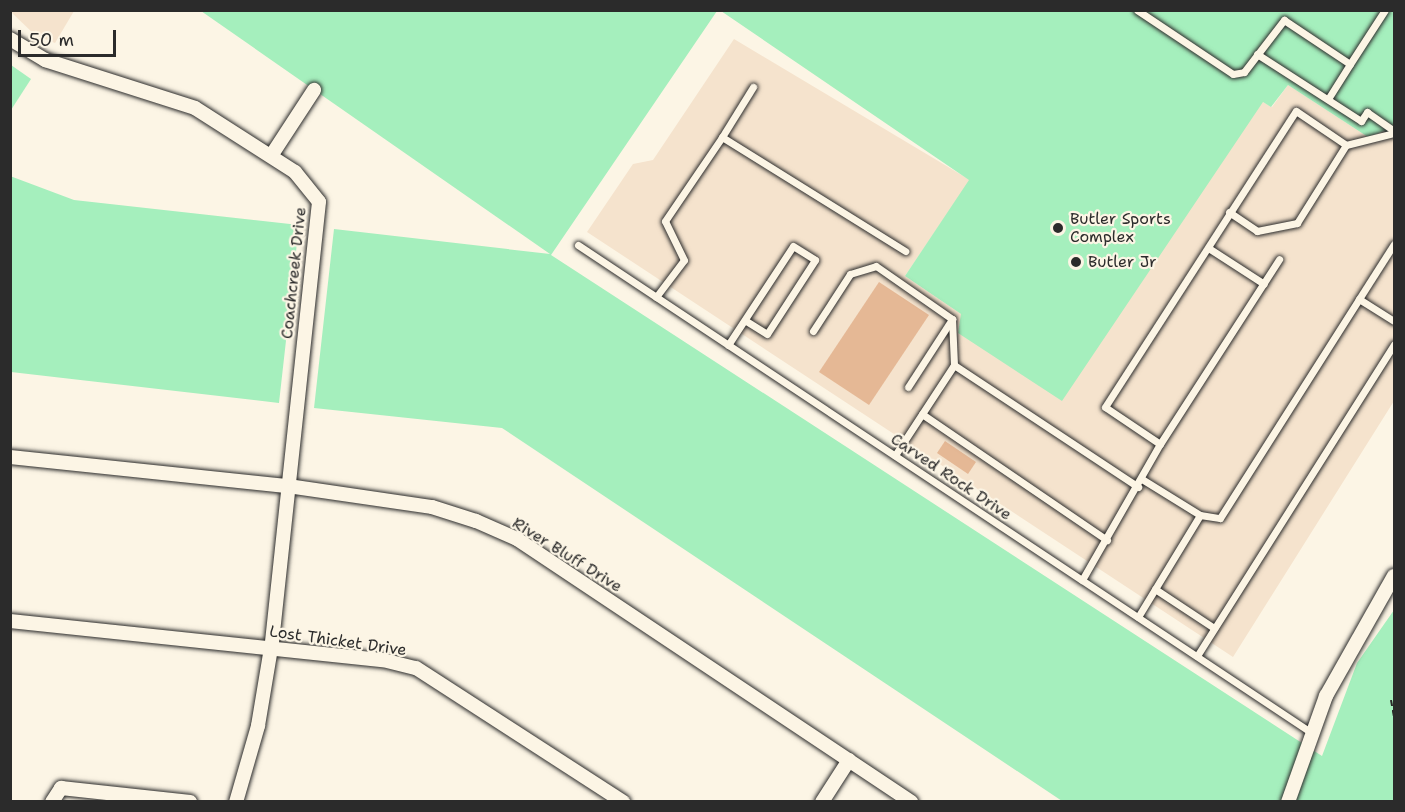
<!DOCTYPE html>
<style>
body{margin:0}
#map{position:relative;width:1405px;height:812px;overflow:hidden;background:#fcf5e5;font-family:"Shantell Sans",sans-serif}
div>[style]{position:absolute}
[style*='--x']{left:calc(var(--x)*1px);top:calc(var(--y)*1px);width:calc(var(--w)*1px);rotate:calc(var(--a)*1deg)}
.built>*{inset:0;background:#f5e3cd}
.green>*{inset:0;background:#a5efbd}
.building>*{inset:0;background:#e5b895}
.path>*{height:2px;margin-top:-1px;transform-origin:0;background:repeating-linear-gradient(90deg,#2b2b2b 0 6px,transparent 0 10.5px)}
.roads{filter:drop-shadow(0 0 2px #2b2b2b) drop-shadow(0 0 2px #2b2b2b)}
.service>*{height:7px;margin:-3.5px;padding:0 3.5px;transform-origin:3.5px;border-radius:3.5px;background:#fcf5e5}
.minor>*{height:14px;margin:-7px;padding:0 7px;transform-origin:7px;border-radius:7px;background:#fcf5e5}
.dots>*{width:16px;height:16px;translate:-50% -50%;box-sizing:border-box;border:3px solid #fcf5e5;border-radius:50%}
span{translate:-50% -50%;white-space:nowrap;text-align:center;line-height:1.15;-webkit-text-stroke:4.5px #fcf5e5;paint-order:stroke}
.poi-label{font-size:16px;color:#2b2b2b}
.left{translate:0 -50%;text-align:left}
.street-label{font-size:16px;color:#2b2b2b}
.frame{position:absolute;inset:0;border:12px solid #2b2b2b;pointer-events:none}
.scale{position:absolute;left:18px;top:30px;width:98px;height:27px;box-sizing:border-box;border:3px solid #2b2b2b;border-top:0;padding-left:8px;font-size:18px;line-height:21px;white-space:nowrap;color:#2b2b2b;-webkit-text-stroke:4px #fcf5e5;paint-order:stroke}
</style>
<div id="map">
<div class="built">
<i style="clip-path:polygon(10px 11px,11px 10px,74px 11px,55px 43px,35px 35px)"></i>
<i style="clip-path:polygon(734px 39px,970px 180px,905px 276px,961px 314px,1263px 102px,1272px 107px,1288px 85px,1368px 137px,1384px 131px,1394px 138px,1394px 401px,1233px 657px,587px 232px,633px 164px,653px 160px)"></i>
</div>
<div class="green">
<i style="clip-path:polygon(201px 11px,717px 11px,551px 255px,1322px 756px,1357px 663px,1394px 610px,1394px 801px,1062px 801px,502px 428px,314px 408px,334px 229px,550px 254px)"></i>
<i style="clip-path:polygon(721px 11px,1394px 11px,1394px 138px,1384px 131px,1368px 137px,1288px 85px,1271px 107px,1263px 102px,1062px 401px,958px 333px,961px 314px,905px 276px,969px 180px)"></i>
<i style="clip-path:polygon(11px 65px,31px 79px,11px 110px)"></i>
<i style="clip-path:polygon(10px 176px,74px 200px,299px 225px,279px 403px,11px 372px)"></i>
</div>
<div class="building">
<i style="clip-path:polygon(879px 282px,929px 315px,869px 405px,819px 372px)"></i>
<i style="clip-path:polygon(945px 441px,976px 462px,968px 474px,937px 453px)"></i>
</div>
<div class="path">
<i style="--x:1391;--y:700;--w:17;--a:80"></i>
</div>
<div class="roads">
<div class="service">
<i style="--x:1137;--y:10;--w:115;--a:33.7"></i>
<i style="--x:1233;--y:74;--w:11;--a:-10"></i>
<i style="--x:1244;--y:72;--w:66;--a:-52.4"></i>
<i style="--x:1284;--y:20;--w:79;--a:33.7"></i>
<i style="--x:1350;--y:64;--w:64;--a:-57.1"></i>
<i style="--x:1257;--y:54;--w:124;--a:32.8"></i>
<i style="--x:1361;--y:121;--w:11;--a:-56"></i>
<i style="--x:1367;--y:112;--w:33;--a:35"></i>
<i style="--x:1328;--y:99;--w:41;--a:-57.8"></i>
<i style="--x:722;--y:137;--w:59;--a:-58.2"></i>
<i style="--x:1229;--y:212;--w:34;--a:34"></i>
<i style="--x:1257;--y:231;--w:41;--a:-11.3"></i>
<i style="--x:1297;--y:223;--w:92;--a:-57.9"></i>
<i style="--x:578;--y:245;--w:878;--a:33.62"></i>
<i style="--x:1210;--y:249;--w:64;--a:32.9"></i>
<i style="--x:656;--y:297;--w:46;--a:-52.9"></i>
<i style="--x:684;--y:260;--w:43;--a:-116"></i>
<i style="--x:665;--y:221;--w:102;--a:-55.8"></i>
<i style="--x:722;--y:137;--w:216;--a:31.9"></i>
<i style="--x:1359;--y:299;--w:65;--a:-57.5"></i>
<i style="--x:813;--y:331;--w:68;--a:-57"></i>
<i style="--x:850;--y:274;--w:27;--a:-17"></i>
<i style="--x:876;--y:266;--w:93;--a:34.9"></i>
<i style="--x:952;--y:319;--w:46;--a:87.5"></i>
<i style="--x:954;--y:365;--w:108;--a:123.2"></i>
<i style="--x:728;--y:345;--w:118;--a:-56.7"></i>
<i style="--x:793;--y:246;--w:26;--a:32"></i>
<i style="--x:815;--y:260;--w:88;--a:123"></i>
<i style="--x:767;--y:334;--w:26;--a:-148"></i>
<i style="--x:954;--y:365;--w:221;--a:33.5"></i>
<i style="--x:908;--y:387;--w:81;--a:-57.1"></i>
<i style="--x:922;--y:414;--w:224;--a:34.3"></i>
<i style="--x:1160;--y:444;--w:66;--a:-146.1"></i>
<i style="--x:1105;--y:407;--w:352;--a:-57.2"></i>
<i style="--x:1296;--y:111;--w:60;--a:34.2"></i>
<i style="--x:1346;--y:145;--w:49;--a:-14"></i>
<i style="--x:1200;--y:515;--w:20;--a:9"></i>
<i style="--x:1220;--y:518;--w:259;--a:-57.6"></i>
<i style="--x:1359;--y:299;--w:41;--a:32.2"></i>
<i style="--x:1082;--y:580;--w:157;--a:-60.2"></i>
<i style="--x:1160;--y:444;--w:220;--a:-57.2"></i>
<i style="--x:1155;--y:589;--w:71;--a:33.5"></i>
<i style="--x:1138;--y:617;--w:119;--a:-58.7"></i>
<i style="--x:1200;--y:515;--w:68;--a:-148.2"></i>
<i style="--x:1197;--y:656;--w:369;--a:-57.7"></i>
</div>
<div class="minor">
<i style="--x:10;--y:39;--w:41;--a:31"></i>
<i style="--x:45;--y:60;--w:157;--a:17.7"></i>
<i style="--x:195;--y:108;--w:119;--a:32.6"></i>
<i style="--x:295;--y:172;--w:38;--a:51"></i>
<i style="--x:319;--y:202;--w:449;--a:96.1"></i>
<i style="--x:271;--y:648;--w:79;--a:99.5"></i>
<i style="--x:258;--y:726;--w:79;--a:106.1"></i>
<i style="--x:271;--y:156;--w:79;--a:-56.9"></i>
<i style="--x:10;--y:457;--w:280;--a:6"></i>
<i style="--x:288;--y:486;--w:146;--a:8.3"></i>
<i style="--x:432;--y:507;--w:46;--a:17.7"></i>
<i style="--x:476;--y:521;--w:45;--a:23.7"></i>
<i style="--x:517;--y:539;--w:474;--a:33.7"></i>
<i style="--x:10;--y:621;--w:375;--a:6"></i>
<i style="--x:383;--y:660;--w:34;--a:14"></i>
<i style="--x:416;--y:668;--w:247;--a:32.9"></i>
<i style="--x:52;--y:802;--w:17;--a:-57"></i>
<i style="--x:61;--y:788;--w:130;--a:6.2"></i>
<i style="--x:822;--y:802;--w:50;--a:-57.3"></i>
<i style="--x:1288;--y:802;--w:113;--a:-70.3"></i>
<i style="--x:1326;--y:696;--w:138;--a:-60.5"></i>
</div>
</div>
<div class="dots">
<i style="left:1058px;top:228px;background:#2b2b2b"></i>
<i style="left:1076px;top:262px;background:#2b2b2b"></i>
</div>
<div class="poi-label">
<span class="left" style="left:1070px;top:228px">Butler Sports<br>Complex</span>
<span class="left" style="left:1088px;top:262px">Butler Jr</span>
</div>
<div class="street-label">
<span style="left:294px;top:273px;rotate:-84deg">Coachcreek Drive</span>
<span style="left:951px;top:477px;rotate:34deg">Carved Rock Drive</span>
<span style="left:567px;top:555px;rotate:32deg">River Bluff Drive</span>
<span style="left:338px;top:641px;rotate:8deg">Lost Thicket Drive</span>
</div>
<div class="frame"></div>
<div class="scale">50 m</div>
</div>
